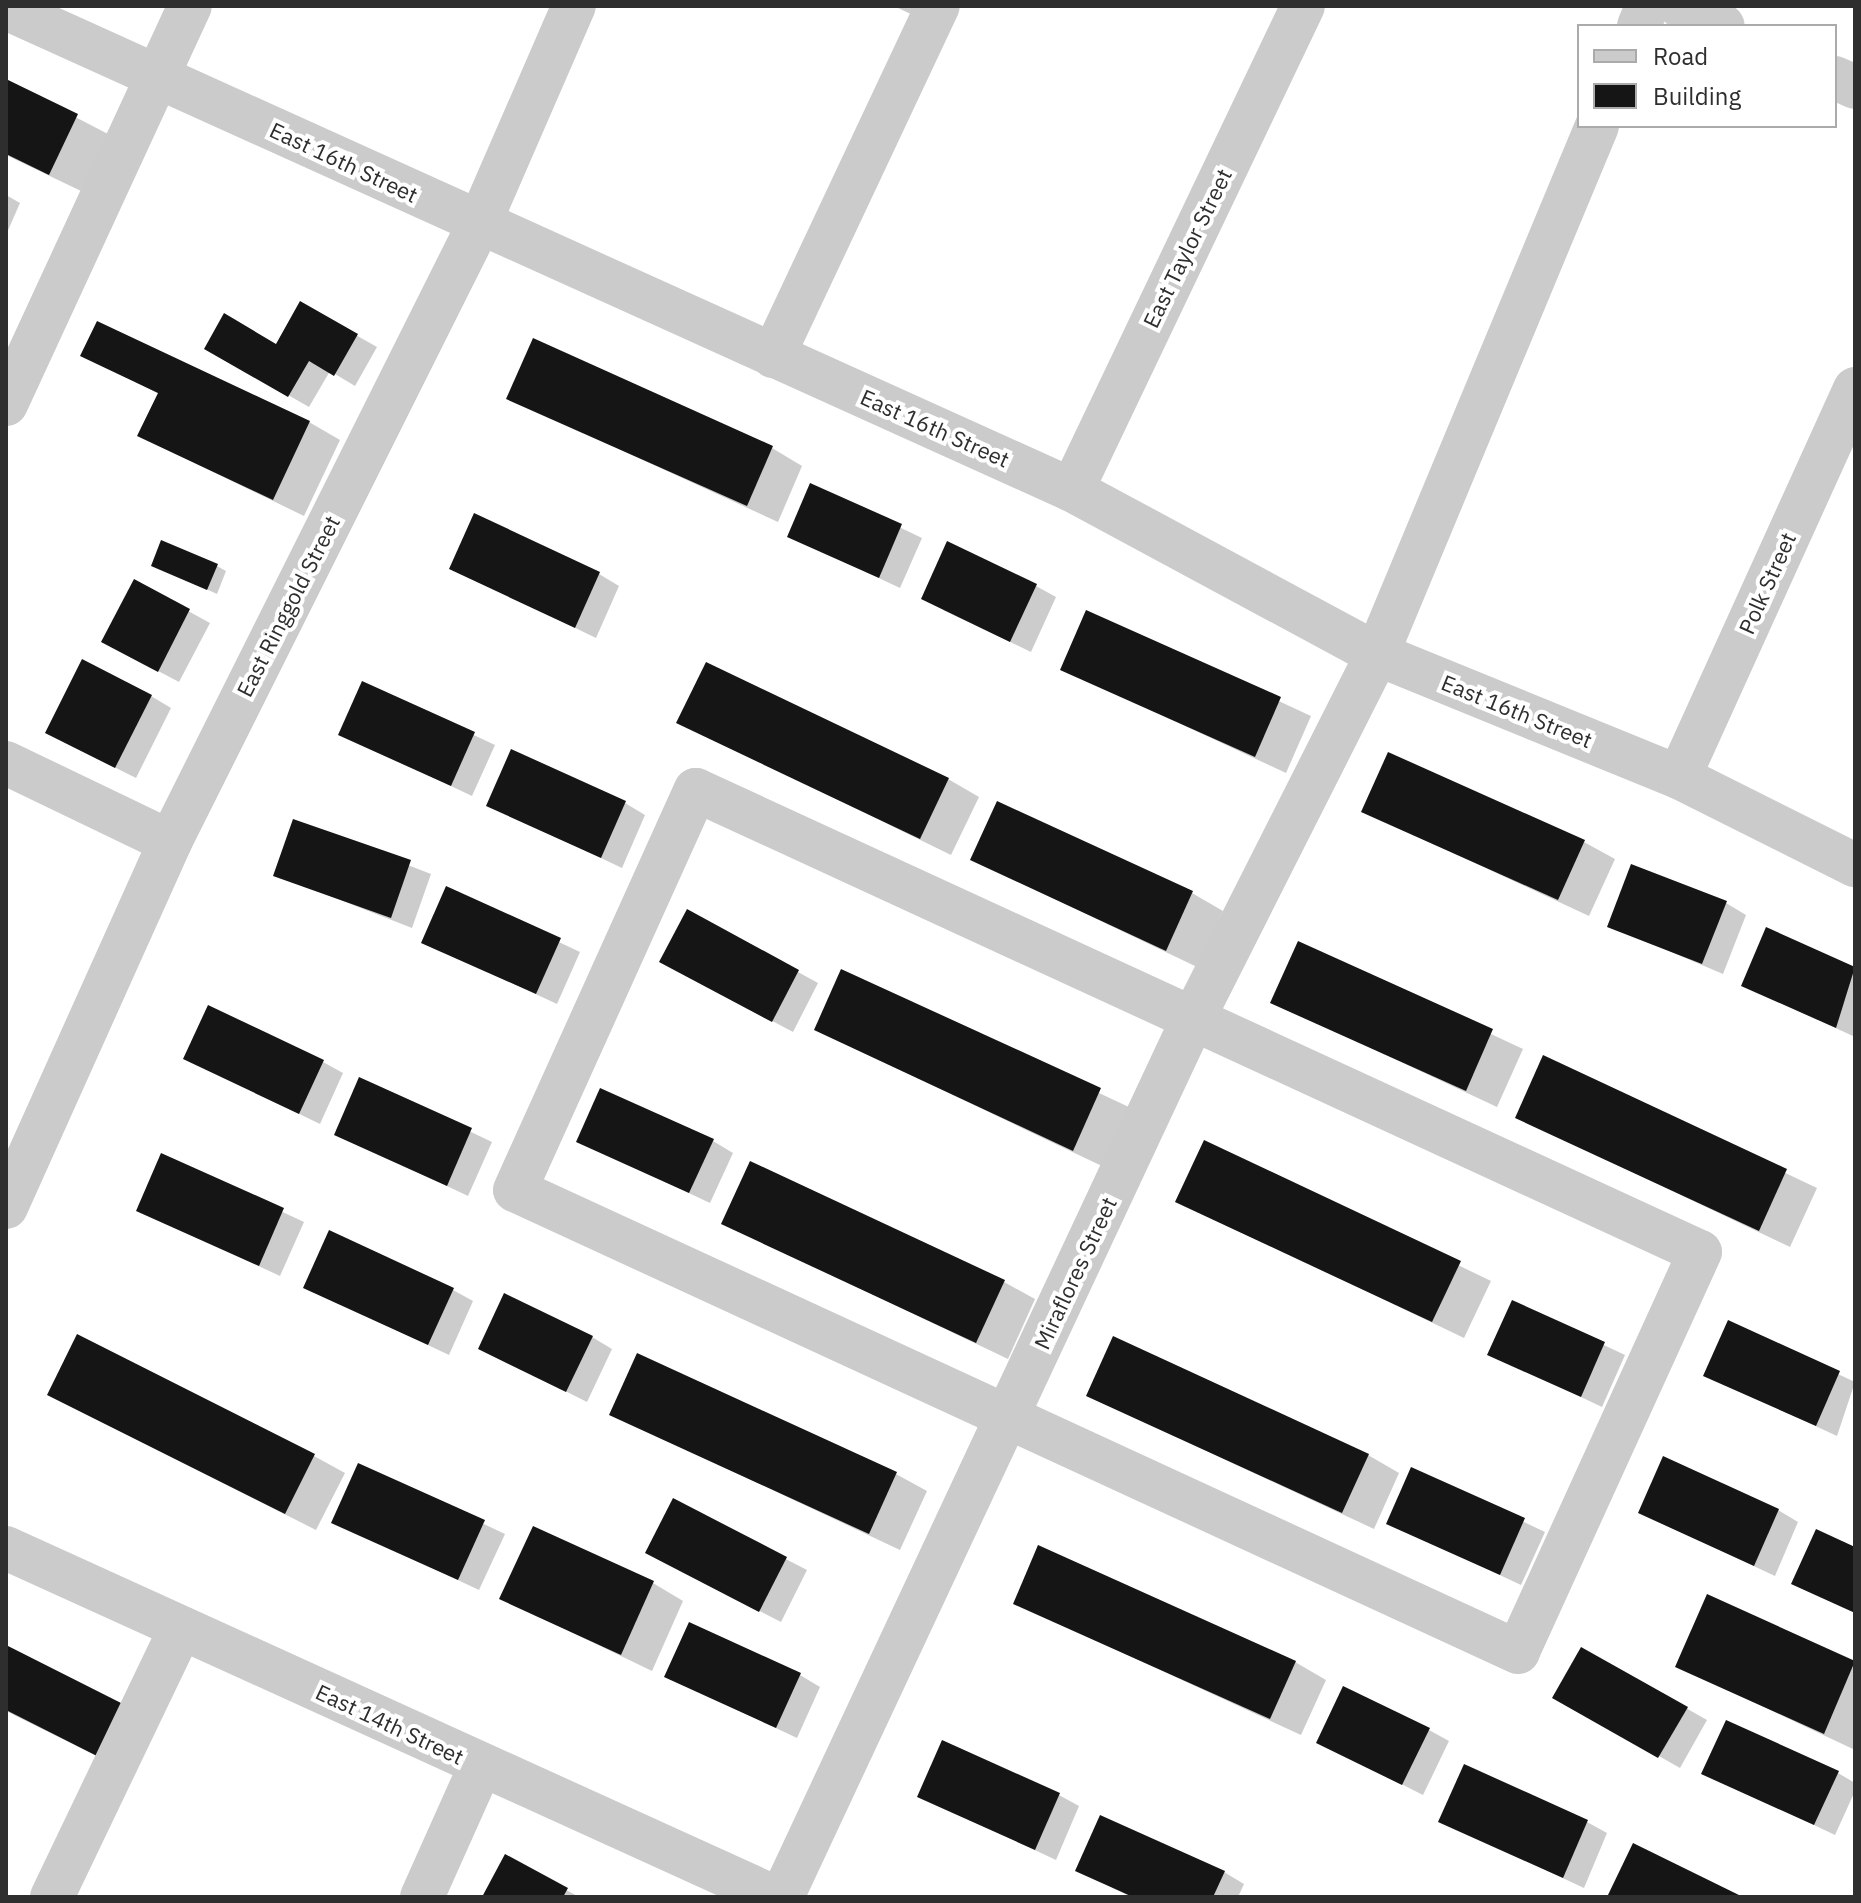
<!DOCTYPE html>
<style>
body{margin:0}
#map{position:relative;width:1861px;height:1903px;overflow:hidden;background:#fff;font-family:"IBM Plex Sans",sans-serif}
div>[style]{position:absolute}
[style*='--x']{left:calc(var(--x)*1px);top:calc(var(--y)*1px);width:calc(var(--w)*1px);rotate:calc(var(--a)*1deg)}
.shadow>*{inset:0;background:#0003}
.building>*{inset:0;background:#151515}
.minor>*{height:44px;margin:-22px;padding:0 22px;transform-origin:22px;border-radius:22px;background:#cbcbcb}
span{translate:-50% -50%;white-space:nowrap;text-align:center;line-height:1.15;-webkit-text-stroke:8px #fff;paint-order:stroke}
.street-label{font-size:22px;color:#2e2e2e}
.frame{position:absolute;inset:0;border:8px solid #2e2e2e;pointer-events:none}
.legend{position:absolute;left:1577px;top:24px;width:260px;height:104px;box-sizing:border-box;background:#fff;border:2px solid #ababab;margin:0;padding:10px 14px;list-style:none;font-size:24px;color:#2e2e2e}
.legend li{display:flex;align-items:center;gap:16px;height:40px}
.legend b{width:40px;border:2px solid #ababab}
</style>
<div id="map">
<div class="shadow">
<i style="clip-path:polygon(894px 6px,927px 6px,921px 19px)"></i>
<i style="clip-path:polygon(6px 81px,108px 134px,81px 191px,6px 155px)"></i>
<i style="clip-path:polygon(6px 195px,20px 203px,6px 235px)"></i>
<i style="clip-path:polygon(301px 304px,377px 347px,355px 386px,330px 371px,309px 407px,206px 348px,277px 346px)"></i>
<i style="clip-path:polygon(83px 355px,309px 422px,340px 440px,304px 516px,139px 436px,159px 394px)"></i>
<i style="clip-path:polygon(508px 398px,772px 448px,802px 466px,778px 522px)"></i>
<i style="clip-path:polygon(811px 485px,922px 538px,900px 588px,789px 536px)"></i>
<i style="clip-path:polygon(153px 565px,217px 566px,226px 571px,217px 594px)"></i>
<i style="clip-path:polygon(452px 568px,599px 574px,619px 586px,596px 638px)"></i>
<i style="clip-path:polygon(135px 582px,210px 623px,179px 682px,124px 653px)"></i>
<i style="clip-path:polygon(1036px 586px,1056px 597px,1031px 652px,943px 610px)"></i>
<i style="clip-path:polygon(1088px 613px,1311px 716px,1286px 773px,1063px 669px)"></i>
<i style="clip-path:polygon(363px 683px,495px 745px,472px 796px,341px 734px)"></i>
<i style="clip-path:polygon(151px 696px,171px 708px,136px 778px,68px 744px)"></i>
<i style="clip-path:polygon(679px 722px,948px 779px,979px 797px,951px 855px)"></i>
<i style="clip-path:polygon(625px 803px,645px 815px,622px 868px,489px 805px)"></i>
<i style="clip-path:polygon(1363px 811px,1584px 842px,1615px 859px,1589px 916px)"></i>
<i style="clip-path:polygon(294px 821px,431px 874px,412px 928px,276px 875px)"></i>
<i style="clip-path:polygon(973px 860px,1192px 893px,1223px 911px,1197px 967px)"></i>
<i style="clip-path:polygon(447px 889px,580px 952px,557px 1004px,424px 942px)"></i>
<i style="clip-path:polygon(1726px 903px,1746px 915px,1723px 974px,1610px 926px)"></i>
<i style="clip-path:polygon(1767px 930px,1855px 969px,1855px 1037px,1743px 985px)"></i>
<i style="clip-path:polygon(1299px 944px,1523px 1049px,1497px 1107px,1273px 1002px)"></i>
<i style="clip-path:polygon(798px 972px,818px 983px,793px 1032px,682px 973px)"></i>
<i style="clip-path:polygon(842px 972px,1131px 1108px,1104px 1167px,816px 1030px)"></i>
<i style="clip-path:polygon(1544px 1058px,1817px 1188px,1790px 1247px,1517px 1117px)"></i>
<i style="clip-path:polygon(186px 1059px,323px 1062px,343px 1073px,320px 1124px)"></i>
<i style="clip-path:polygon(360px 1079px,492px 1142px,468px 1196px,337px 1134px)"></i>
<i style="clip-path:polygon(578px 1141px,713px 1141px,733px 1153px,710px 1203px)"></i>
<i style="clip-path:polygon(1205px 1143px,1491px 1281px,1464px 1338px,1178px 1201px)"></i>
<i style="clip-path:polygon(162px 1156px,304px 1222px,280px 1276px,138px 1210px)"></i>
<i style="clip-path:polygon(723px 1223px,1004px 1282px,1035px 1299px,1008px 1359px)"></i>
<i style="clip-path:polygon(305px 1287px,453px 1290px,473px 1301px,449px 1355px)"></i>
<i style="clip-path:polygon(1513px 1302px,1625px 1355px,1602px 1407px,1490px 1354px)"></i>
<i style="clip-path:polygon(1729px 1323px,1855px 1382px,1837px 1436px,1705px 1375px)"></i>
<i style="clip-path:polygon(592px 1337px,612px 1349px,587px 1402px,480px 1348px)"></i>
<i style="clip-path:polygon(1089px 1396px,1368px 1455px,1399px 1473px,1374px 1529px)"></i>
<i style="clip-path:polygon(80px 1411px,314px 1456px,345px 1473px,316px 1530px)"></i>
<i style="clip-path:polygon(611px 1414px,896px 1474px,927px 1491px,900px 1550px)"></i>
<i style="clip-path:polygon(359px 1465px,505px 1534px,479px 1590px,334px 1522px)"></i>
<i style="clip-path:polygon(1412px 1469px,1545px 1532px,1521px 1585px,1389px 1523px)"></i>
<i style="clip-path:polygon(674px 1501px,807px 1570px,781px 1622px,668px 1564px)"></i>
<i style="clip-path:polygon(1778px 1510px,1798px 1522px,1775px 1576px,1640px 1513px)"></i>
<i style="clip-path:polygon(653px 1583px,683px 1601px,652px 1671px,501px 1598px)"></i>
<i style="clip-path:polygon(1708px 1597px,1855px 1663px,1855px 1750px,1677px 1666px)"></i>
<i style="clip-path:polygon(1015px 1603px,1295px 1662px,1326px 1680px,1301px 1735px)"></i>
<i style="clip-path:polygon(6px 1647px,129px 1772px,6px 1711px)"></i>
<i style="clip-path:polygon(1582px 1649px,1707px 1720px,1680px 1768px,1555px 1697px)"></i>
<i style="clip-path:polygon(800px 1675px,820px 1687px,797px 1738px,666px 1676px)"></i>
<i style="clip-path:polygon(1429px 1730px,1449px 1741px,1423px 1795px,1318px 1742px)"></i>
<i style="clip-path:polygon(1704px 1773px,1838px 1773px,1855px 1783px,1855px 1791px,1835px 1835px)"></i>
<i style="clip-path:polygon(1059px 1795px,1079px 1806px,1056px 1860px,920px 1796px)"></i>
<i style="clip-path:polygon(1441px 1821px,1587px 1822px,1607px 1833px,1584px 1888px)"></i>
<i style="clip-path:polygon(506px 1857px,579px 1897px,484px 1897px)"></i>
<i style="clip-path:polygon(1078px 1870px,1224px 1872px,1244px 1884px,1238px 1897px,1131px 1897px)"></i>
</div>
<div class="building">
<i style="clip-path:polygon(6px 79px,78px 114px,49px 175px,6px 154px)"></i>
<i style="clip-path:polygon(300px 301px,358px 334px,334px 376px,309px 361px,288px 397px,204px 349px,224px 313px,276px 344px)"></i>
<i style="clip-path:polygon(97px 321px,310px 421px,273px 500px,137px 436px,158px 393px,80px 356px)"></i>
<i style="clip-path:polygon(533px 338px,773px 446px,747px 506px,506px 399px)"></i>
<i style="clip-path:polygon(810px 483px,902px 524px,879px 578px,787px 537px)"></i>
<i style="clip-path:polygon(474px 513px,600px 572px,575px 628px,449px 569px)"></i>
<i style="clip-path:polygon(161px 540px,218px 564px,207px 590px,151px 566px)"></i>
<i style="clip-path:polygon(947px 541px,1037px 584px,1010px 642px,921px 599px)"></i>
<i style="clip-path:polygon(134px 579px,190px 609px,158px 672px,101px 642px)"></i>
<i style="clip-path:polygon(1086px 610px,1281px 697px,1255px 757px,1060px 670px)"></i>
<i style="clip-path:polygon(82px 659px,152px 695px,115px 768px,45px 733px)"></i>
<i style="clip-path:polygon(706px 662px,949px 778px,920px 839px,676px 723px)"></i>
<i style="clip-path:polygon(362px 681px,475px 732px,451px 786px,338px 735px)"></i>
<i style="clip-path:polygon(511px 749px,626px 801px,601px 858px,486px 806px)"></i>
<i style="clip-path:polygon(1388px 752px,1585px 840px,1558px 900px,1361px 812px)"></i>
<i style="clip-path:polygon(997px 801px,1193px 891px,1166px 951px,970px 860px)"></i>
<i style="clip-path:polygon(293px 819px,411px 860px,391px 918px,273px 876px)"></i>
<i style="clip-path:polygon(1631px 864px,1727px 901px,1702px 964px,1607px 927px)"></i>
<i style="clip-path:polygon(446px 886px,561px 938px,536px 994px,421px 943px)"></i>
<i style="clip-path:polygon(687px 909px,799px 970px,772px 1022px,659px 962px)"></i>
<i style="clip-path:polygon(1766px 927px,1855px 967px,1836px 1028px,1741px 986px)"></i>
<i style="clip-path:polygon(1298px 941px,1493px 1029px,1466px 1091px,1270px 1003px)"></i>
<i style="clip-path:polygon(841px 969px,1101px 1088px,1073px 1151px,814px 1030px)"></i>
<i style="clip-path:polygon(208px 1005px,324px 1060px,299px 1114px,183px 1059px)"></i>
<i style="clip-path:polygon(1543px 1055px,1787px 1169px,1759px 1231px,1515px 1118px)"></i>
<i style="clip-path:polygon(359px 1077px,472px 1128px,447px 1186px,334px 1135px)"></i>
<i style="clip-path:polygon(600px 1088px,714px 1139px,689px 1193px,576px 1142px)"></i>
<i style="clip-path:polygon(1204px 1140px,1461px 1261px,1432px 1322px,1175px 1202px)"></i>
<i style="clip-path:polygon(161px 1153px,284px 1208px,259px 1266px,136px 1211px)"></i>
<i style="clip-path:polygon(750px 1161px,1005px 1280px,976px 1343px,721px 1224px)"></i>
<i style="clip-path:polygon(329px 1230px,454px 1288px,428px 1345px,303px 1288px)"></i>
<i style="clip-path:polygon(504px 1293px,593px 1336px,566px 1392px,478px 1349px)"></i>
<i style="clip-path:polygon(1512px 1300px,1605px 1342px,1581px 1397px,1487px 1355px)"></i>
<i style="clip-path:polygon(1728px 1320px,1840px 1371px,1816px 1426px,1703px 1376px)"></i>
<i style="clip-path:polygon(77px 1334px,315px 1454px,285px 1514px,47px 1395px)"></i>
<i style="clip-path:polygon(1113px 1336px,1369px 1454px,1342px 1513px,1086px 1396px)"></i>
<i style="clip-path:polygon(637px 1353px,897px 1472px,869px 1534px,609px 1415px)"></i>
<i style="clip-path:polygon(1663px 1456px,1779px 1509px,1754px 1566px,1638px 1513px)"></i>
<i style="clip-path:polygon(358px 1463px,485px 1520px,458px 1580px,331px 1523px)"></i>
<i style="clip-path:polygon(1411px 1467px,1525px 1518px,1500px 1575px,1386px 1524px)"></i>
<i style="clip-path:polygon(673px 1498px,787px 1557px,759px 1612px,645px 1553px)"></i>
<i style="clip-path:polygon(533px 1526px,654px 1581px,621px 1655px,499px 1599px)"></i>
<i style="clip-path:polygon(1816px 1529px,1855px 1547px,1855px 1613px,1791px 1584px)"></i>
<i style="clip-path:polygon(1038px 1545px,1296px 1661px,1270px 1719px,1013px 1604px)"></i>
<i style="clip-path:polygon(1707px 1594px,1855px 1661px,1824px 1734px,1675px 1667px)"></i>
<i style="clip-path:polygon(689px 1622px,801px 1673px,776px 1728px,664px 1677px)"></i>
<i style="clip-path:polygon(6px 1645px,123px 1704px,97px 1756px,6px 1710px)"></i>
<i style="clip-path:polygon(1581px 1647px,1688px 1707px,1658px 1758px,1552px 1698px)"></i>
<i style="clip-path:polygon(1343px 1686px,1430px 1728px,1402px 1785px,1316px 1743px)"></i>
<i style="clip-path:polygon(1726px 1720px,1839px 1771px,1814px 1825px,1701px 1774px)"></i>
<i style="clip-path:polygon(942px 1740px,1060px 1793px,1035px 1850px,917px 1797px)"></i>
<i style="clip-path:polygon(1464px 1764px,1588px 1820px,1563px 1878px,1438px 1822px)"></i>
<i style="clip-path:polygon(1100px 1815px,1225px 1871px,1213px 1897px,1133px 1897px,1075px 1871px)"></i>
<i style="clip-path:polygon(1633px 1843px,1743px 1897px,1607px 1897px)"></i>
<i style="clip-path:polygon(505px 1854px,568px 1888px,563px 1897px,482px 1897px)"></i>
</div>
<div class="minor">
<i style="--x:1680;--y:6;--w:47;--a:24.9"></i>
<i style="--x:6;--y:8;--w:1170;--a:24.33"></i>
<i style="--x:1072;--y:490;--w:346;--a:28.3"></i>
<i style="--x:1377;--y:654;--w:326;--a:22.2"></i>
<i style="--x:1679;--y:777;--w:197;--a:26.6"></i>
<i style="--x:1639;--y:26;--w:22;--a:-68"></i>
<i style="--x:1835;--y:78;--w:22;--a:24"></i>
<i style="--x:773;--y:356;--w:387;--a:-64.8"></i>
<i style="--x:6;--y:404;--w:438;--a:-65.2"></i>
<i style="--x:1072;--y:490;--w:536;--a:-64.49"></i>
<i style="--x:6;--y:763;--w:182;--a:25.7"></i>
<i style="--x:1679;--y:777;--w:426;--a:-65.6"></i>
<i style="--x:696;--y:790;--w:1105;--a:24.71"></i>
<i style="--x:1700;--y:1252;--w:439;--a:114.5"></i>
<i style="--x:1518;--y:1652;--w:1104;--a:-155.27"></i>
<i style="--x:515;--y:1190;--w:439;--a:-65.7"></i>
<i style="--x:6;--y:1207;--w:400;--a:-65.8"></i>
<i style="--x:170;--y:842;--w:691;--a:-63.43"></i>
<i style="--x:479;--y:224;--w:238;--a:-66.5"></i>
<i style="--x:6;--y:1548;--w:844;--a:24.44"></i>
<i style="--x:52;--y:1897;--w:298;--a:-64.4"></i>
<i style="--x:422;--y:1897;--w:145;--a:-65.9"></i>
<i style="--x:782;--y:1897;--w:969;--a:-64.92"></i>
<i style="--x:1193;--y:1019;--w:409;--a:-63.2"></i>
<i style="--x:1377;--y:654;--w:572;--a:-67.38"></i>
</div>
<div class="street-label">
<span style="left:344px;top:162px;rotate:25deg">East 16th Street</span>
<span style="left:1187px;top:248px;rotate:-64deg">East Taylor Street</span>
<span style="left:935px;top:428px;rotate:24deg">East 16th Street</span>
<span style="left:1767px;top:583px;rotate:-66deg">Polk Street</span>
<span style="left:288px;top:606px;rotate:-63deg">East Ringgold Street</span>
<span style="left:1517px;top:711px;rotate:22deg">East 16th Street</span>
<span style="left:1075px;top:1273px;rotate:-65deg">Miraflores Street</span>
<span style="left:390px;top:1724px;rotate:25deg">East 14th Street</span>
</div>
<div class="frame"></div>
<ul class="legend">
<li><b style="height:10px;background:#cbcbcb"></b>Road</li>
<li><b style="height:22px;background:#151515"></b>Building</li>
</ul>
</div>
